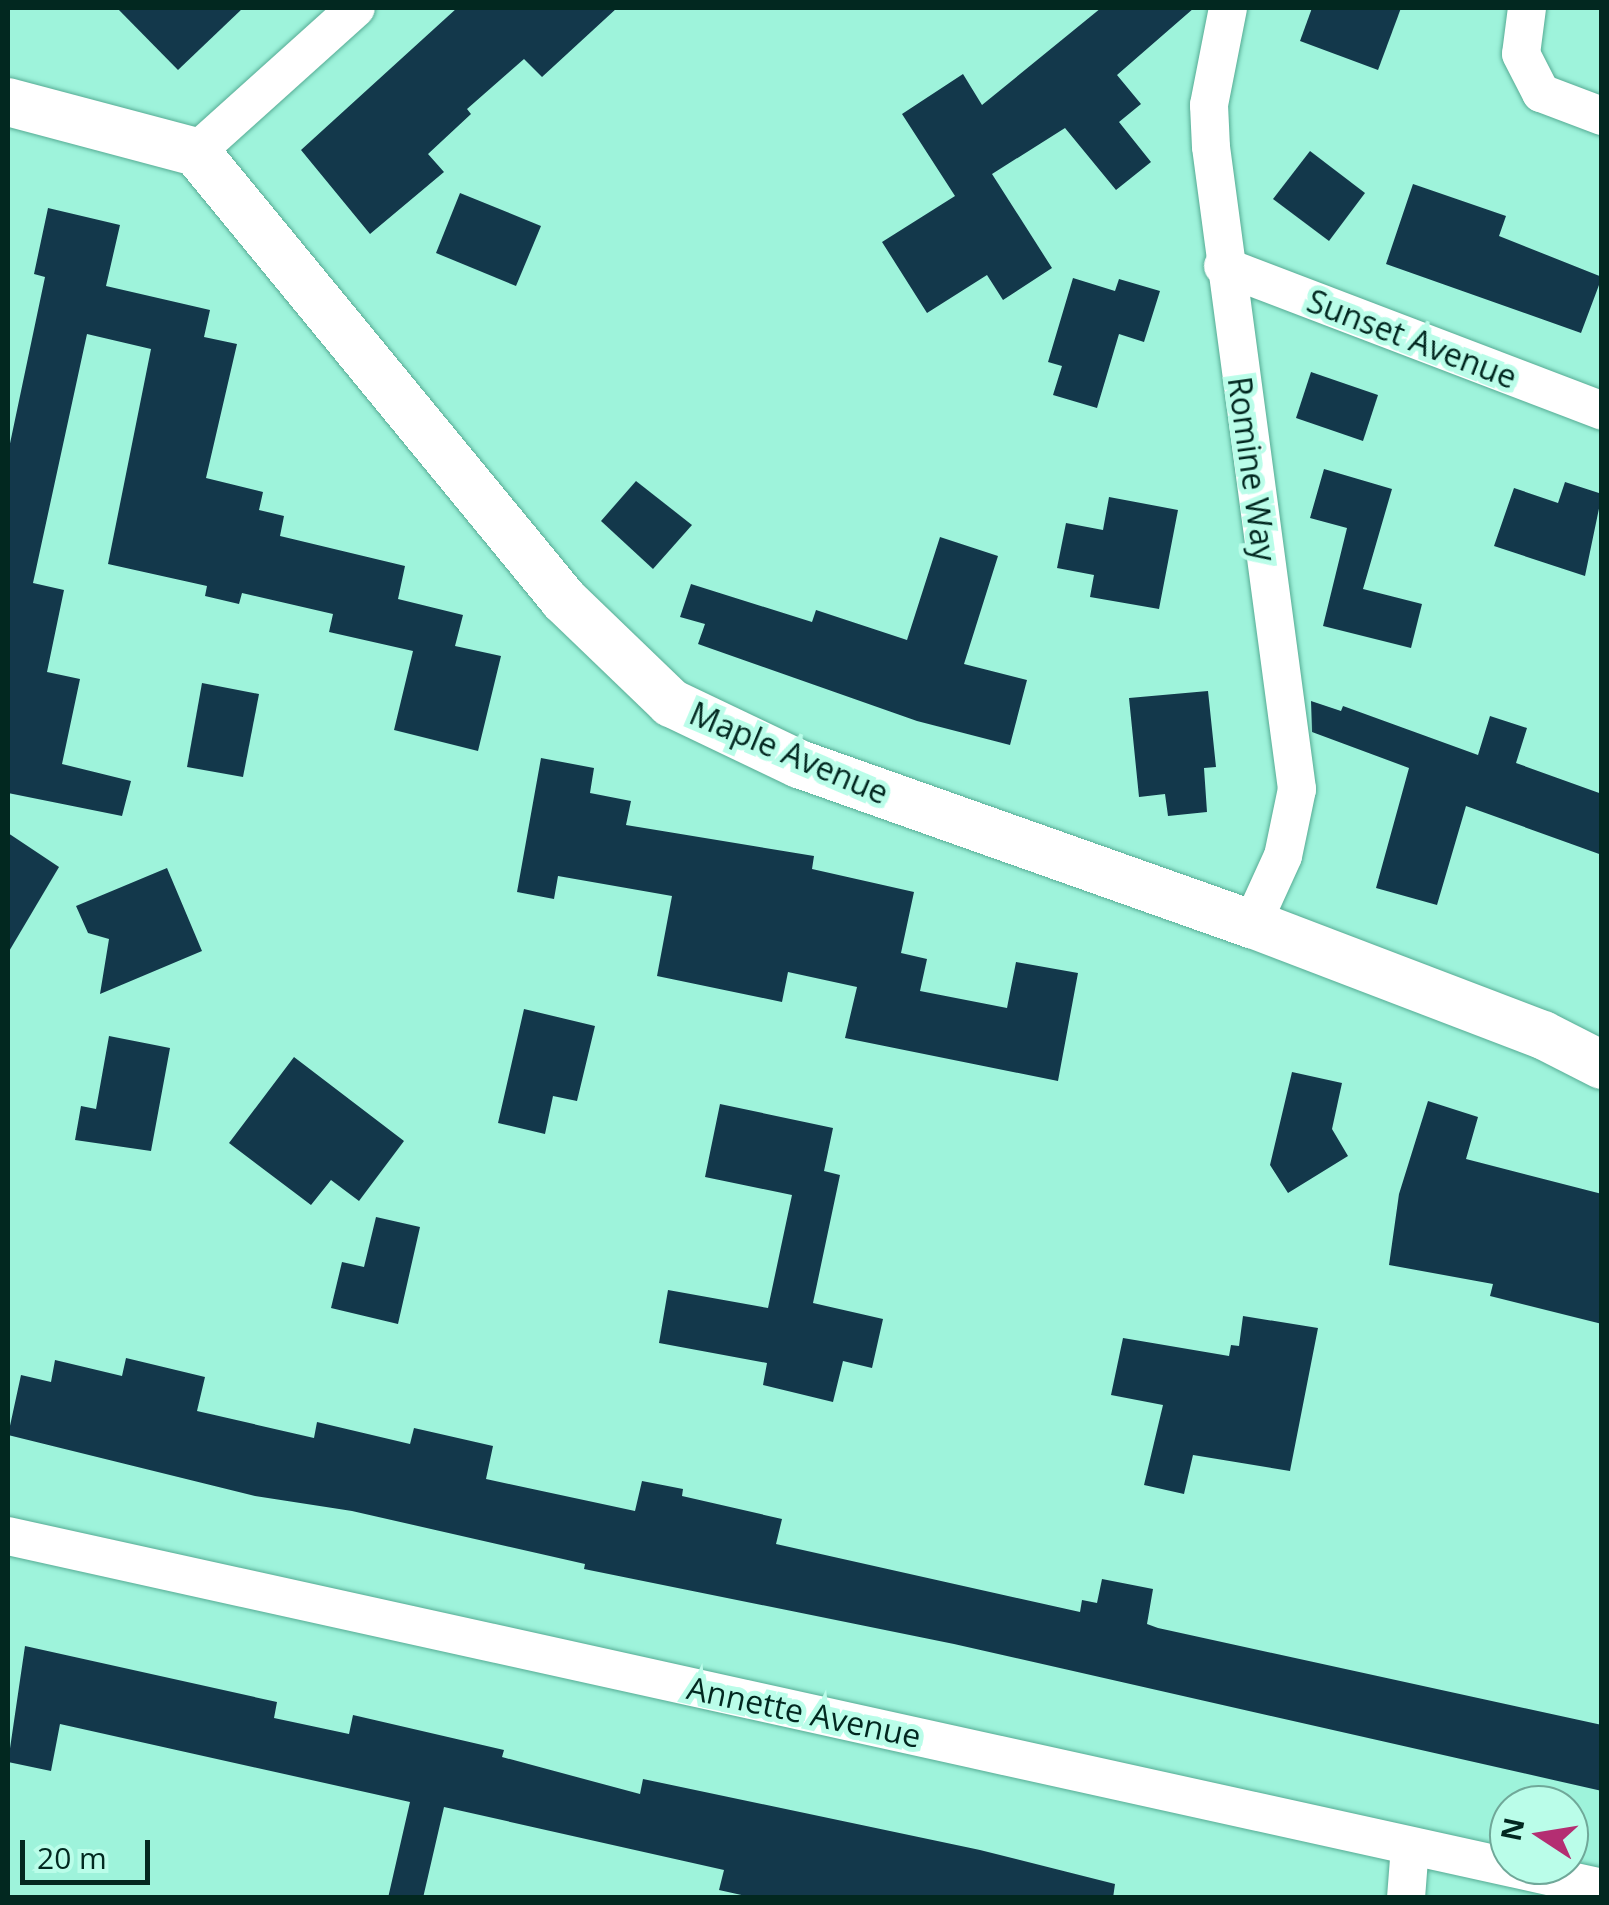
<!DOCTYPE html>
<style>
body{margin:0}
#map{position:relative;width:1609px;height:1905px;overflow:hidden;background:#9ef3db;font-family:"Open Sans",sans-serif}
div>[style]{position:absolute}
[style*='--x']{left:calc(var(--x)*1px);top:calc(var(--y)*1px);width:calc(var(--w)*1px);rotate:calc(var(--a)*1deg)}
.building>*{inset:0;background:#13384b}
.roads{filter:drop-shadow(0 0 2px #56ab94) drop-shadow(0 0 2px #56ab94)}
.minor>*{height:38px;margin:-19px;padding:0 19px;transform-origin:19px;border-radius:19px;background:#fff}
.tertiary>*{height:48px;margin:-24px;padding:0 24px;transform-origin:24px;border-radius:24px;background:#fff}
span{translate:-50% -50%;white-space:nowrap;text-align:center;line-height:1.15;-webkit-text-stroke:10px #bafde9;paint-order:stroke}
.street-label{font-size:32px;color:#022820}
.frame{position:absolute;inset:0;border:10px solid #022820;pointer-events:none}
.north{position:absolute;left:1489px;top:1785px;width:100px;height:100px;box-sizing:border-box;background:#bafde9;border:2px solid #70a899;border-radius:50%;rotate:282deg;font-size:28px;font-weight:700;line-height:40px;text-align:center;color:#022820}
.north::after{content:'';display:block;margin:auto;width:35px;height:45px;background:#b42e72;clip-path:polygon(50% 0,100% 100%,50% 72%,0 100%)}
.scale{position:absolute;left:20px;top:1840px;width:130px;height:45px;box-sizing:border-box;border:5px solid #022820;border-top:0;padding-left:12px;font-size:30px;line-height:35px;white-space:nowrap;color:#022820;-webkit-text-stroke:8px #bafde9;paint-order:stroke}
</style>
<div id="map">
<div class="building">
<i style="clip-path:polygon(117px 8px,243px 8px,178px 70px)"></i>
<i style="clip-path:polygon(457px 8px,617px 8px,542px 77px,524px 59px,467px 109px,471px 114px,428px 154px,444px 172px,370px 234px,301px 150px)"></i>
<i style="clip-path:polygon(1101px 8px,1194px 8px,1117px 75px,1141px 104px,1119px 122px,1151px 162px,1116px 190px,1065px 128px,992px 174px,1052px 268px,1003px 300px,987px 275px,927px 313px,882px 242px,955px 196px,902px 114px,963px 74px,982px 105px)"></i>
<i style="clip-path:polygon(1312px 8px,1401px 8px,1378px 70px,1300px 41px)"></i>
<i style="clip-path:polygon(1310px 151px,1365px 193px,1329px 241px,1273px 199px)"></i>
<i style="clip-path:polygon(1413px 184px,1506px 216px,1499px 236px,1602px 277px,1581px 333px,1386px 264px)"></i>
<i style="clip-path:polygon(460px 193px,541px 226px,516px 286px,436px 253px)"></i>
<i style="clip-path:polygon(48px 208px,120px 225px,106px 286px,210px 310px,204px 337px,237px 344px,206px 478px,263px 492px,259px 510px,284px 516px,280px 536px,405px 566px,398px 599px,463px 615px,455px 646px,501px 656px,478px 751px,394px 730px,413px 651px,329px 632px,333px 614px,242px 593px,239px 604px,205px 596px,207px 586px,108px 564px,151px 349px,87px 334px,33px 583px,64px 590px,47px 672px,80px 679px,62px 764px,131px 781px,122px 816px,8px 793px,8px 453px,45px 277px,34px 274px)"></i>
<i style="clip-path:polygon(1073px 278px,1115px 291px,1119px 279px,1160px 291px,1144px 342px,1119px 334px,1097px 408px,1053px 395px,1062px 366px,1048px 362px)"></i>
<i style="clip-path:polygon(1311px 372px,1378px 395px,1363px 441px,1296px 418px)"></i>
<i style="clip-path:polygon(1324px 469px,1392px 489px,1363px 589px,1422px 604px,1411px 648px,1323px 626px,1347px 528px,1310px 518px)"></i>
<i style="clip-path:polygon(636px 481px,692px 525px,653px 569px,601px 521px)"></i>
<i style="clip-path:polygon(1565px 482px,1602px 494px,1585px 576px,1494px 546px,1514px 488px,1558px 503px)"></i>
<i style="clip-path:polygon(1109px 497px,1178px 510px,1159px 609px,1090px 597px,1094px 575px,1057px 568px,1066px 523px,1103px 530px)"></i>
<i style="clip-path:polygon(940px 537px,998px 556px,964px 664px,1027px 680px,1010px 745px,917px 721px,698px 644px,705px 624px,680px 617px,691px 584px,812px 622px,816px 610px,907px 640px)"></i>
<i style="clip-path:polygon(202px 683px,259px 694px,243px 777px,187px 767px)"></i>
<i style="clip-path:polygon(1208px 691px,1216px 767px,1204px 768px,1207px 812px,1168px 816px,1165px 794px,1139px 797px,1129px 698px)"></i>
<i style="clip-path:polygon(1311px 701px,1341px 711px,1343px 706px,1478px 755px,1490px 716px,1527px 728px,1516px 763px,1602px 794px,1602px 855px,1466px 806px,1437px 905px,1376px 888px,1409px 768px,1312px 732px)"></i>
<i style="clip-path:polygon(541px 758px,594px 768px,590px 793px,631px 801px,626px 825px,814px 856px,812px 869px,914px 892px,901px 953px,927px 959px,920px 991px,1007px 1008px,1016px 962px,1078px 973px,1058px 1081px,845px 1038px,857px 987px,788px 972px,782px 1002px,657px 976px,672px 896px,558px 876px,554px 899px,517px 892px)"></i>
<i style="clip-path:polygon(8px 833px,59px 867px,8px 953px)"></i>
<i style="clip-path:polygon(167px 868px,202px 951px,100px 994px,109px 939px,88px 933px,76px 906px)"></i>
<i style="clip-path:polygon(524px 1009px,595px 1026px,577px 1101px,553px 1096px,545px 1134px,498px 1123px)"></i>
<i style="clip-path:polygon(109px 1036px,170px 1048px,151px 1151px,75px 1140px,81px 1106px,96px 1109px)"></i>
<i style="clip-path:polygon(294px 1057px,404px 1141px,359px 1201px,331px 1180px,311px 1205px,229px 1143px)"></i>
<i style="clip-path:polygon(1292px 1072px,1342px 1083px,1332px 1129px,1348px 1156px,1288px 1193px,1270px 1165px)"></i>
<i style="clip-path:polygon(1428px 1101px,1478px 1117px,1466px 1159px,1602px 1194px,1602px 1324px,1490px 1296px,1493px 1284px,1389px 1265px,1399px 1194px)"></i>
<i style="clip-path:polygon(720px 1104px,833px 1128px,824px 1171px,840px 1175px,813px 1303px,883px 1319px,872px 1368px,843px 1361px,833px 1402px,763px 1385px,767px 1363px,659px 1343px,668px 1290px,768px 1308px,792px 1195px,705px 1177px)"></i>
<i style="clip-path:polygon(376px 1217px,420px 1227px,398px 1324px,331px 1308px,342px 1262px,364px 1267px)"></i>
<i style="clip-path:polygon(1243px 1316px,1318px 1328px,1290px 1471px,1193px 1455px,1184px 1494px,1144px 1485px,1163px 1405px,1111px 1395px,1123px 1338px,1229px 1356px,1231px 1345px,1239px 1346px)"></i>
<i style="clip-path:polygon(126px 1358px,205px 1377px,197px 1411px,314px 1438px,317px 1422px,410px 1444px,414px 1428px,493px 1446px,486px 1479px,635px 1511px,642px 1481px,683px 1489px,682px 1496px,782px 1519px,776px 1544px,1080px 1612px,1082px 1600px,1097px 1603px,1102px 1579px,1153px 1589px,1147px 1624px,1158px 1628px,1602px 1725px,1602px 1791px,954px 1644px,584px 1569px,585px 1564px,352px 1511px,255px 1496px,8px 1435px,21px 1375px,51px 1382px,55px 1360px,122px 1376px)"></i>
<i style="clip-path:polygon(25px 1646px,277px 1702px,274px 1718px,349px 1734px,353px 1715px,504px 1750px,502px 1757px,640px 1794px,643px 1779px,980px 1850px,1115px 1884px,1113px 1898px,755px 1898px,719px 1890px,724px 1870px,444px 1807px,423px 1898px,388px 1898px,410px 1802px,60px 1724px,51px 1771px,8px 1762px)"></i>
</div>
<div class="roads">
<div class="minor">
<i style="--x:1228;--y:8;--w:99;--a:101.1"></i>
<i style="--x:1209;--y:105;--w:42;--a:87.3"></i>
<i style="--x:1211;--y:147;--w:648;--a:82.37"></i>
<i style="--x:1297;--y:789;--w:68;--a:101.8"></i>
<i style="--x:1283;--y:856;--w:75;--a:114.5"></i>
<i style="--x:1527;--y:8;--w:46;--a:97.4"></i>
<i style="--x:1521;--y:54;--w:44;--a:62.9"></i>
<i style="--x:1541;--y:93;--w:65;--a:20.7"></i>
<i style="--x:196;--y:152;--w:215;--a:-42"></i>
<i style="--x:1223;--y:266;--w:406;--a:20.9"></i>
<i style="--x:8;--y:1536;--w:1632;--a:12.45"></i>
<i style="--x:1406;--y:1898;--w:52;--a:-85.6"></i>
</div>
<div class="tertiary">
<i style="--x:8;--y:102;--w:195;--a:14.9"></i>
<i style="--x:196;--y:152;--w:580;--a:50.6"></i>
<i style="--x:564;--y:600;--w:149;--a:43.9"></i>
<i style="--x:671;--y:703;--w:142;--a:25.5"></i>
<i style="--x:799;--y:764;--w:480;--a:19.5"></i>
<i style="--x:1252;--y:924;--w:311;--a:20.9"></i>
<i style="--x:1543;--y:1035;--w:66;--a:27"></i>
</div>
</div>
<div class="street-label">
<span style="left:1412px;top:339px;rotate:21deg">Sunset Avenue</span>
<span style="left:1252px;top:469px;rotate:82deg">Romine Way</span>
<span style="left:789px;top:753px;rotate:23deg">Maple Avenue</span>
<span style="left:804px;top:1712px;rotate:12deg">Annette Avenue</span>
</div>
<div class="frame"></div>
<div class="north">N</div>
<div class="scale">20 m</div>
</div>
